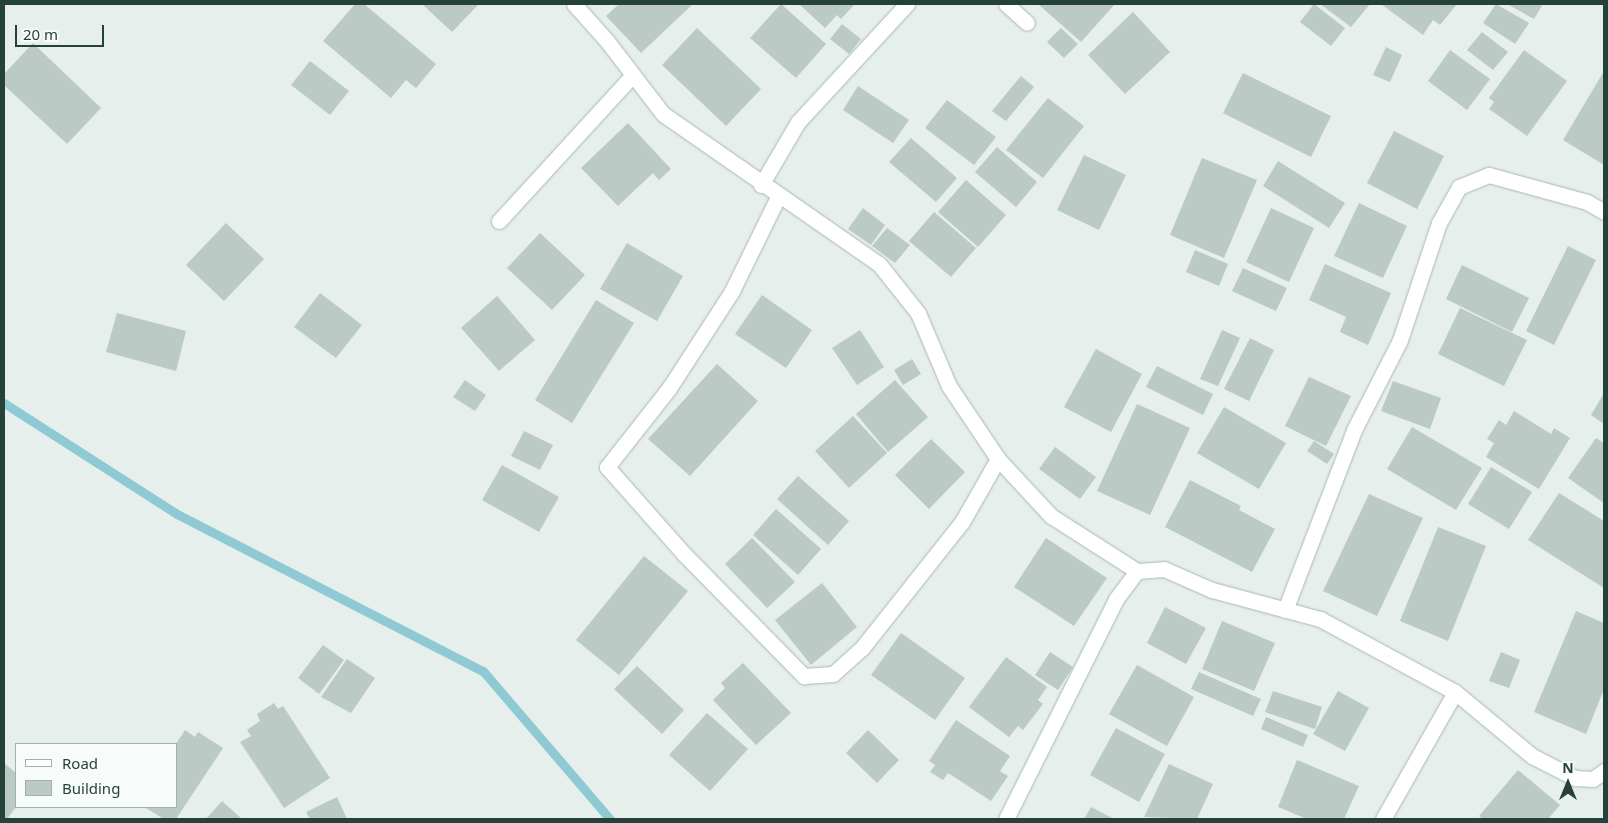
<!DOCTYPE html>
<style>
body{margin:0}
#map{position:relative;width:1608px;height:823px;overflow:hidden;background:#e6efeb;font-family:"Noto Sans",sans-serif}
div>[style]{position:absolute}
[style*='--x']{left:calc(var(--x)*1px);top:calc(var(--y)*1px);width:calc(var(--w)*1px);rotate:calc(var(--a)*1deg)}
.stream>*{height:9px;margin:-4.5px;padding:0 4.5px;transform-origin:4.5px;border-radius:4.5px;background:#8ec9d4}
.building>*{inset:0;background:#bbcac4}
.roads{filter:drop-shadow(0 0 1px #a8b8b2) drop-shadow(0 0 1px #a8b8b2)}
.street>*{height:15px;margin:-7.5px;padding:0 7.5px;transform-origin:7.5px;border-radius:7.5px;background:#fff}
span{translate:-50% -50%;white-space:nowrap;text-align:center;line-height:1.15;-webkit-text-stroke:5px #f7fbf9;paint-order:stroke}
.frame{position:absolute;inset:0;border:5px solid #24423a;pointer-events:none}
.legend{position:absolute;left:15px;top:743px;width:162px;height:65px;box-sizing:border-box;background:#f7fbf9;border:1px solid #a3b1ad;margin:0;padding:6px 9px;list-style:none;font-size:15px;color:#24423a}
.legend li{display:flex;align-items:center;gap:10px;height:25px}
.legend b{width:25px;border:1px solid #a3b1ad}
.north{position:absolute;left:1543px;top:758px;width:50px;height:50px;-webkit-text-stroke:4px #f7fbf9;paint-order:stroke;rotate:0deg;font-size:14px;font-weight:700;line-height:20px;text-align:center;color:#24423a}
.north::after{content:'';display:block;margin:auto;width:18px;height:22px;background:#24423a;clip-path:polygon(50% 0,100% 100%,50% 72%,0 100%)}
.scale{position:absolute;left:15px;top:25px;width:89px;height:22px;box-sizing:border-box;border:2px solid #24423a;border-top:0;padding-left:6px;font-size:15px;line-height:18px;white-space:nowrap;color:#24423a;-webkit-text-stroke:4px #f7fbf9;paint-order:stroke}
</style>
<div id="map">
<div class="stream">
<i style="--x:4;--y:403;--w:206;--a:32.7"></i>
<i style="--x:177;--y:514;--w:344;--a:27.2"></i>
<i style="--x:483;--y:671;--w:195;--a:49.4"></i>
</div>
<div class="building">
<i style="clip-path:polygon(355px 4px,364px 4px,436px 64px,416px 88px,406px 80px,391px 98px,323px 41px)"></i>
<i style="clip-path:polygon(422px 4px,479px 4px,452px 32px)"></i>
<i style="clip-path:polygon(619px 4px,693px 4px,641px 53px,606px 16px)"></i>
<i style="clip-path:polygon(781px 4px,826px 44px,796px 78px,750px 38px)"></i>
<i style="clip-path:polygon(799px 4px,855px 4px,841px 19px,837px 15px,825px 28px)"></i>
<i style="clip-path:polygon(1038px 4px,1115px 4px,1081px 42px)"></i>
<i style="clip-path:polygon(1314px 4px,1345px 28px,1331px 46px,1300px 22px)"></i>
<i style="clip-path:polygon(1320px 4px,1370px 4px,1351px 27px)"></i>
<i style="clip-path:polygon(1381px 4px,1457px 4px,1440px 25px,1433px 20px,1423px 35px)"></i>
<i style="clip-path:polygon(1496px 4px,1529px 23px,1515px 44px,1483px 23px)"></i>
<i style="clip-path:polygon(1507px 4px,1543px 4px,1534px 19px)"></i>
<i style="clip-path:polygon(1133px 12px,1170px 52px,1125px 94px,1088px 55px)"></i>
<i style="clip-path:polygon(842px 24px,861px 39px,849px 54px,830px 39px)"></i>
<i style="clip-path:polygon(697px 28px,761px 89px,726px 126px,662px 65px)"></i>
<i style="clip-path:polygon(1061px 28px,1078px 44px,1064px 58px,1047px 42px)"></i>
<i style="clip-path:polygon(1482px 32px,1508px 52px,1493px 70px,1467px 50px)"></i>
<i style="clip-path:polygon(33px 43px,101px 108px,67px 144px,4px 85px,4px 74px)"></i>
<i style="clip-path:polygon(1386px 47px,1402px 55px,1390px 82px,1373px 75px)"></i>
<i style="clip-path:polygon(1450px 50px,1490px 79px,1467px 110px,1428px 81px)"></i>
<i style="clip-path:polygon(1524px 50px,1567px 81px,1527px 136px,1489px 109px,1494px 102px,1489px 98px)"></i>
<i style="clip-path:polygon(310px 61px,349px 91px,330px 115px,291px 85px)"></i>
<i style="clip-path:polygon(1604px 71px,1604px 165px,1563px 140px)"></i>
<i style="clip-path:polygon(1243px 73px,1331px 116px,1311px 157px,1223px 113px)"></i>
<i style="clip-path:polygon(1021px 76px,1034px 87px,1006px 121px,992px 111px)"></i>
<i style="clip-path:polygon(858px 86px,909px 120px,893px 143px,843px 110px)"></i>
<i style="clip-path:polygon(1048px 98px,1084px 126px,1043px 178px,1006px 150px)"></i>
<i style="clip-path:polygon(947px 100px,996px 137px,974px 165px,925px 128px)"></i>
<i style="clip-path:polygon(628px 123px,671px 169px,659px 180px,653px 173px,618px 206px,581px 168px)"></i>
<i style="clip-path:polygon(1394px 131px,1444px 156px,1417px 209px,1367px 183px)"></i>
<i style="clip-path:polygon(911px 138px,957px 178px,936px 202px,889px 162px)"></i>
<i style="clip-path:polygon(997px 147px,1037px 182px,1016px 207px,975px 172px)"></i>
<i style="clip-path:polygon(1084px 155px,1126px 175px,1099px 230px,1057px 210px)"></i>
<i style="clip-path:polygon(1202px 158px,1257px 180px,1224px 258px,1170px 235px)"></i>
<i style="clip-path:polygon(1278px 161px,1345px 203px,1329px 228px,1263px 186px)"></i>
<i style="clip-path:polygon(966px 180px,1006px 215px,978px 247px,938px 212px)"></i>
<i style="clip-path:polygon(1359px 203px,1407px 226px,1383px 278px,1334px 256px)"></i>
<i style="clip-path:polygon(863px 208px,885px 225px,871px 245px,848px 229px)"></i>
<i style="clip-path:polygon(1271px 208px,1314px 228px,1289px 282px,1246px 262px)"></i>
<i style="clip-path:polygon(934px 212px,976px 248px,951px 277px,909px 241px)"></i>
<i style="clip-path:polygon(226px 223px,264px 259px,224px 301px,186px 265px)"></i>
<i style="clip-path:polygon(887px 228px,910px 245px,895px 263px,872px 246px)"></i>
<i style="clip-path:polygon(540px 233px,585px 275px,552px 310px,507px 268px)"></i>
<i style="clip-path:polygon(627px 243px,683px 276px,657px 321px,600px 289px)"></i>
<i style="clip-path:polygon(1568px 246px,1596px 260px,1554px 345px,1526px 331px)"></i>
<i style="clip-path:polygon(1195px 250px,1228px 264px,1219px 286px,1186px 272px)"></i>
<i style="clip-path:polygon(1325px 264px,1391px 293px,1368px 345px,1340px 332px,1346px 317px,1309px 300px)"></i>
<i style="clip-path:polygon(1462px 265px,1529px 298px,1512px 332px,1446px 299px)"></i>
<i style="clip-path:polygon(1243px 268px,1287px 288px,1276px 311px,1232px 291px)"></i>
<i style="clip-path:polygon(320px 293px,362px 325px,336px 358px,294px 327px)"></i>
<i style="clip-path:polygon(762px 295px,812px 330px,786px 368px,735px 334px)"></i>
<i style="clip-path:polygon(497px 296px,535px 340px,499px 371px,461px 328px)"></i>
<i style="clip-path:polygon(596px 300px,634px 323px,572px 423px,535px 400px)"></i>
<i style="clip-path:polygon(1460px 308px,1527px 340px,1504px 386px,1438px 354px)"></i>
<i style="clip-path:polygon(117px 313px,186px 331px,176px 371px,106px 352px)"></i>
<i style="clip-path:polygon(860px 330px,884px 367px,857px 385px,832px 348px)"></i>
<i style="clip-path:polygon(1222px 330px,1240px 338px,1218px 386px,1200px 379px)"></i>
<i style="clip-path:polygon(1250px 338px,1274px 350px,1249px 401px,1224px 389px)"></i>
<i style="clip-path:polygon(1096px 349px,1142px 374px,1111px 432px,1064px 407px)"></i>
<i style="clip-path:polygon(912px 359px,921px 374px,903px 385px,894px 370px)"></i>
<i style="clip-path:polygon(717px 364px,758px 401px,690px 476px,648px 439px)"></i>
<i style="clip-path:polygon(1157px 366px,1213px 394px,1203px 415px,1146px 387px)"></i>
<i style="clip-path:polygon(1309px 377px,1351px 396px,1326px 446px,1285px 426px)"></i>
<i style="clip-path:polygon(465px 380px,486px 395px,475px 411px,453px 397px)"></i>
<i style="clip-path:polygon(895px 380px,928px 417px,888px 452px,856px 414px)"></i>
<i style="clip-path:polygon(1393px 381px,1441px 398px,1430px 429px,1381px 411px)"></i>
<i style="clip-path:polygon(1604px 393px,1604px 424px,1591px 415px)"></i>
<i style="clip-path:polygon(1137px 404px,1190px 428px,1150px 515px,1097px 491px)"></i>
<i style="clip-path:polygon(1224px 407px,1286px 443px,1259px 489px,1197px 453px)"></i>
<i style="clip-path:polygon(1514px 411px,1551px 434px,1554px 428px,1570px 438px,1539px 489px,1486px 457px,1494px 443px,1487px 439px,1499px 420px,1506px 425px)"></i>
<i style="clip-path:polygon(853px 416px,887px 453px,849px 488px,815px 451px)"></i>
<i style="clip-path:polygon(1412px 427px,1482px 468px,1456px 510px,1387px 469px)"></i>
<i style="clip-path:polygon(524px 431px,553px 445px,540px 470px,511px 456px)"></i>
<i style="clip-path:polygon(1596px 438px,1604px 443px,1604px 503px,1568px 478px)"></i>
<i style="clip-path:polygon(931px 439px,965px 472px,929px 509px,895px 475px)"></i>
<i style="clip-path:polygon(1314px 441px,1334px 454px,1327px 464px,1307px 451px)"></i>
<i style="clip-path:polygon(1055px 447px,1096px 477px,1080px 499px,1039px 469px)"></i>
<i style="clip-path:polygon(502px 465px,559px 497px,539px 532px,482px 500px)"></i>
<i style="clip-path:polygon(1491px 467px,1532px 492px,1509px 529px,1468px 504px)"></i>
<i style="clip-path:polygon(798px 476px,849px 521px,828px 545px,777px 499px)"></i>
<i style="clip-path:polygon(1190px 480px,1241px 506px,1239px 510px,1275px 529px,1252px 572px,1165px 527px)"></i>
<i style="clip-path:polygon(1559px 493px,1604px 521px,1604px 588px,1528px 540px)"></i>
<i style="clip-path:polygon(1369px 494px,1423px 518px,1377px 616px,1323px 591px)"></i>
<i style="clip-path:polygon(776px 509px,821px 549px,798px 575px,753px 535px)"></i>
<i style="clip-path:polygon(1438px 527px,1486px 546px,1448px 641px,1400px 621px)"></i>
<i style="clip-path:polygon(752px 538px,795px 582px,767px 608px,725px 564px)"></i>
<i style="clip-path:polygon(1046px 538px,1107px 578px,1074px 626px,1014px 587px)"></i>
<i style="clip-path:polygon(644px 556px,688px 591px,619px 675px,576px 640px)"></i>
<i style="clip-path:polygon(822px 583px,857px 627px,811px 665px,775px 620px)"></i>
<i style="clip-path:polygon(1165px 607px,1206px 628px,1186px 664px,1147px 643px)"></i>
<i style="clip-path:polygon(1576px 611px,1604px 623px,1604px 689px,1586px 734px,1534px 712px)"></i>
<i style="clip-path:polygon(1222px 621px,1275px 643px,1254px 691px,1202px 669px)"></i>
<i style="clip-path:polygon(901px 633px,965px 678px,935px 720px,871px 675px)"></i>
<i style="clip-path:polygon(323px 645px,344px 660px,319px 694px,298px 678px)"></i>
<i style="clip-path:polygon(1050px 652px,1073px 667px,1058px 690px,1035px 675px)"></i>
<i style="clip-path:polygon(1501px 652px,1520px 660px,1509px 688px,1489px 681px)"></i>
<i style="clip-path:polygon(1006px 657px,1047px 687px,1038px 700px,1043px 704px,1023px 730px,1018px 726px,1009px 737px,969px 707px)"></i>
<i style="clip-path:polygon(347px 659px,375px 678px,351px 713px,321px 697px)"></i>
<i style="clip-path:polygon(743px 663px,791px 713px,756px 745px,713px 700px,725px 688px,721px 683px)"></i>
<i style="clip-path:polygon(1137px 665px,1194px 697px,1167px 746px,1109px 714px)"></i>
<i style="clip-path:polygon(637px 666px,684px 710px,662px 734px,614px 689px)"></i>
<i style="clip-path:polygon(1199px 672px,1261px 699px,1253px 716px,1191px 689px)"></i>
<i style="clip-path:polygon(1273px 691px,1322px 707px,1315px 729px,1265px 712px)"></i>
<i style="clip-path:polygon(1338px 691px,1369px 708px,1345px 751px,1313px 734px)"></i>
<i style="clip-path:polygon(274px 703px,278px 709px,283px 706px,330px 778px,284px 808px,240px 742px,251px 736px,247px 730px,260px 721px,257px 714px)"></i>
<i style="clip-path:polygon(707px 713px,748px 749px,710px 791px,669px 755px)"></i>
<i style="clip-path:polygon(1266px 717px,1308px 735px,1303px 747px,1261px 729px)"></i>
<i style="clip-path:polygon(956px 720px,1010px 756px,1000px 771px,1008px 776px,991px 801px,948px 773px,943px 780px,930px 772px,935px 765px,929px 761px)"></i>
<i style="clip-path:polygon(1116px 728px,1165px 754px,1139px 802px,1090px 775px)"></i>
<i style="clip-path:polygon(185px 730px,195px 737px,198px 732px,223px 748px,176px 819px,164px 819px,144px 807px,176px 807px,176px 744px)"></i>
<i style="clip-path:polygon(868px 730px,899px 760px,877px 783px,846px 753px)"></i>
<i style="clip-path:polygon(1297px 760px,1359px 786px,1344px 819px,1307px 819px,1278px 807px)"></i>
<i style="clip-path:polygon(4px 763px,16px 773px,16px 807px,7px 819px,4px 819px)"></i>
<i style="clip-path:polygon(1169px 764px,1213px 784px,1197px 819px,1144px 817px)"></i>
<i style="clip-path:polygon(1518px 770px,1560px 805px,1548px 819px,1483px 819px,1479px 816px)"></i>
<i style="clip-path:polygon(337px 797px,347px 819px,310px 819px,306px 812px)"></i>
<i style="clip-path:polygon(222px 801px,242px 819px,206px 819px)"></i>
<i style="clip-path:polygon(1091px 807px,1114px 819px,1084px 819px)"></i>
</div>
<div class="roads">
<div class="street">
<i style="--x:574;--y:4;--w:50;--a:48.3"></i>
<i style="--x:607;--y:41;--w:92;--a:52.5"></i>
<i style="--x:663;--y:114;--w:263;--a:34.8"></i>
<i style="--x:879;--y:264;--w:63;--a:51.5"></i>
<i style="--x:918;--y:313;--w:79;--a:67"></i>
<i style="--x:949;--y:386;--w:88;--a:56.1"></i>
<i style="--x:998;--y:459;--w:78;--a:47.1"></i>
<i style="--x:1051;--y:516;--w:102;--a:32.6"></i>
<i style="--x:1137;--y:571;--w:27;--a:-4"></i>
<i style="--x:1164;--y:569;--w:52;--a:23.6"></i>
<i style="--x:1212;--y:590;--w:112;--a:15"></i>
<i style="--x:1320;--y:619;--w:153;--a:28.4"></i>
<i style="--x:1455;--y:692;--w:100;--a:39.7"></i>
<i style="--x:1532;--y:756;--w:48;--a:27.1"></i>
<i style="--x:1575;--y:778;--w:18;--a:3"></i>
<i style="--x:1593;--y:779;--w:14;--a:-36"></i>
<i style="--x:1006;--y:4;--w:28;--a:42"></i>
<i style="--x:761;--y:185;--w:73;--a:-59.6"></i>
<i style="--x:798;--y:122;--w:161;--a:-47.3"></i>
<i style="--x:778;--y:197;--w:105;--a:116.1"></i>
<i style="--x:732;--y:291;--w:114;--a:122.9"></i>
<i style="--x:670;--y:387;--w:102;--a:128.2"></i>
<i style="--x:607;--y:467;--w:115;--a:48.5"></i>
<i style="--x:683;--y:553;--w:173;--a:45.5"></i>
<i style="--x:804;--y:676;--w:29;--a:-4"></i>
<i style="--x:833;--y:674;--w:39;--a:-42"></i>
<i style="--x:862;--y:648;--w:161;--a:-51.6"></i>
<i style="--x:962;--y:522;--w:73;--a:-60.3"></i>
<i style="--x:499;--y:221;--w:198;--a:-47.5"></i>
<i style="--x:1285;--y:610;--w:193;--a:-69"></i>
<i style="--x:1354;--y:430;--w:101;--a:-62.9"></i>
<i style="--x:1400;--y:340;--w:123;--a:-71.6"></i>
<i style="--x:1439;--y:223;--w:41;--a:-60.9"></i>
<i style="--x:1459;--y:187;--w:32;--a:-22"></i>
<i style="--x:1489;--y:175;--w:102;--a:15.4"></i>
<i style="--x:1587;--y:202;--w:20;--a:30"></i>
<i style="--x:1006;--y:819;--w:246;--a:-63.4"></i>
<i style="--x:1116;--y:599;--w:35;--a:-53"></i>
<i style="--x:1383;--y:819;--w:146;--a:-60.4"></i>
</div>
</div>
<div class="frame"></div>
<ul class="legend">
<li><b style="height:6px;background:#fff"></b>Road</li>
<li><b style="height:14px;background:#bbcac4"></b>Building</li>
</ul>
<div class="north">N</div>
<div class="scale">20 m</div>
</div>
